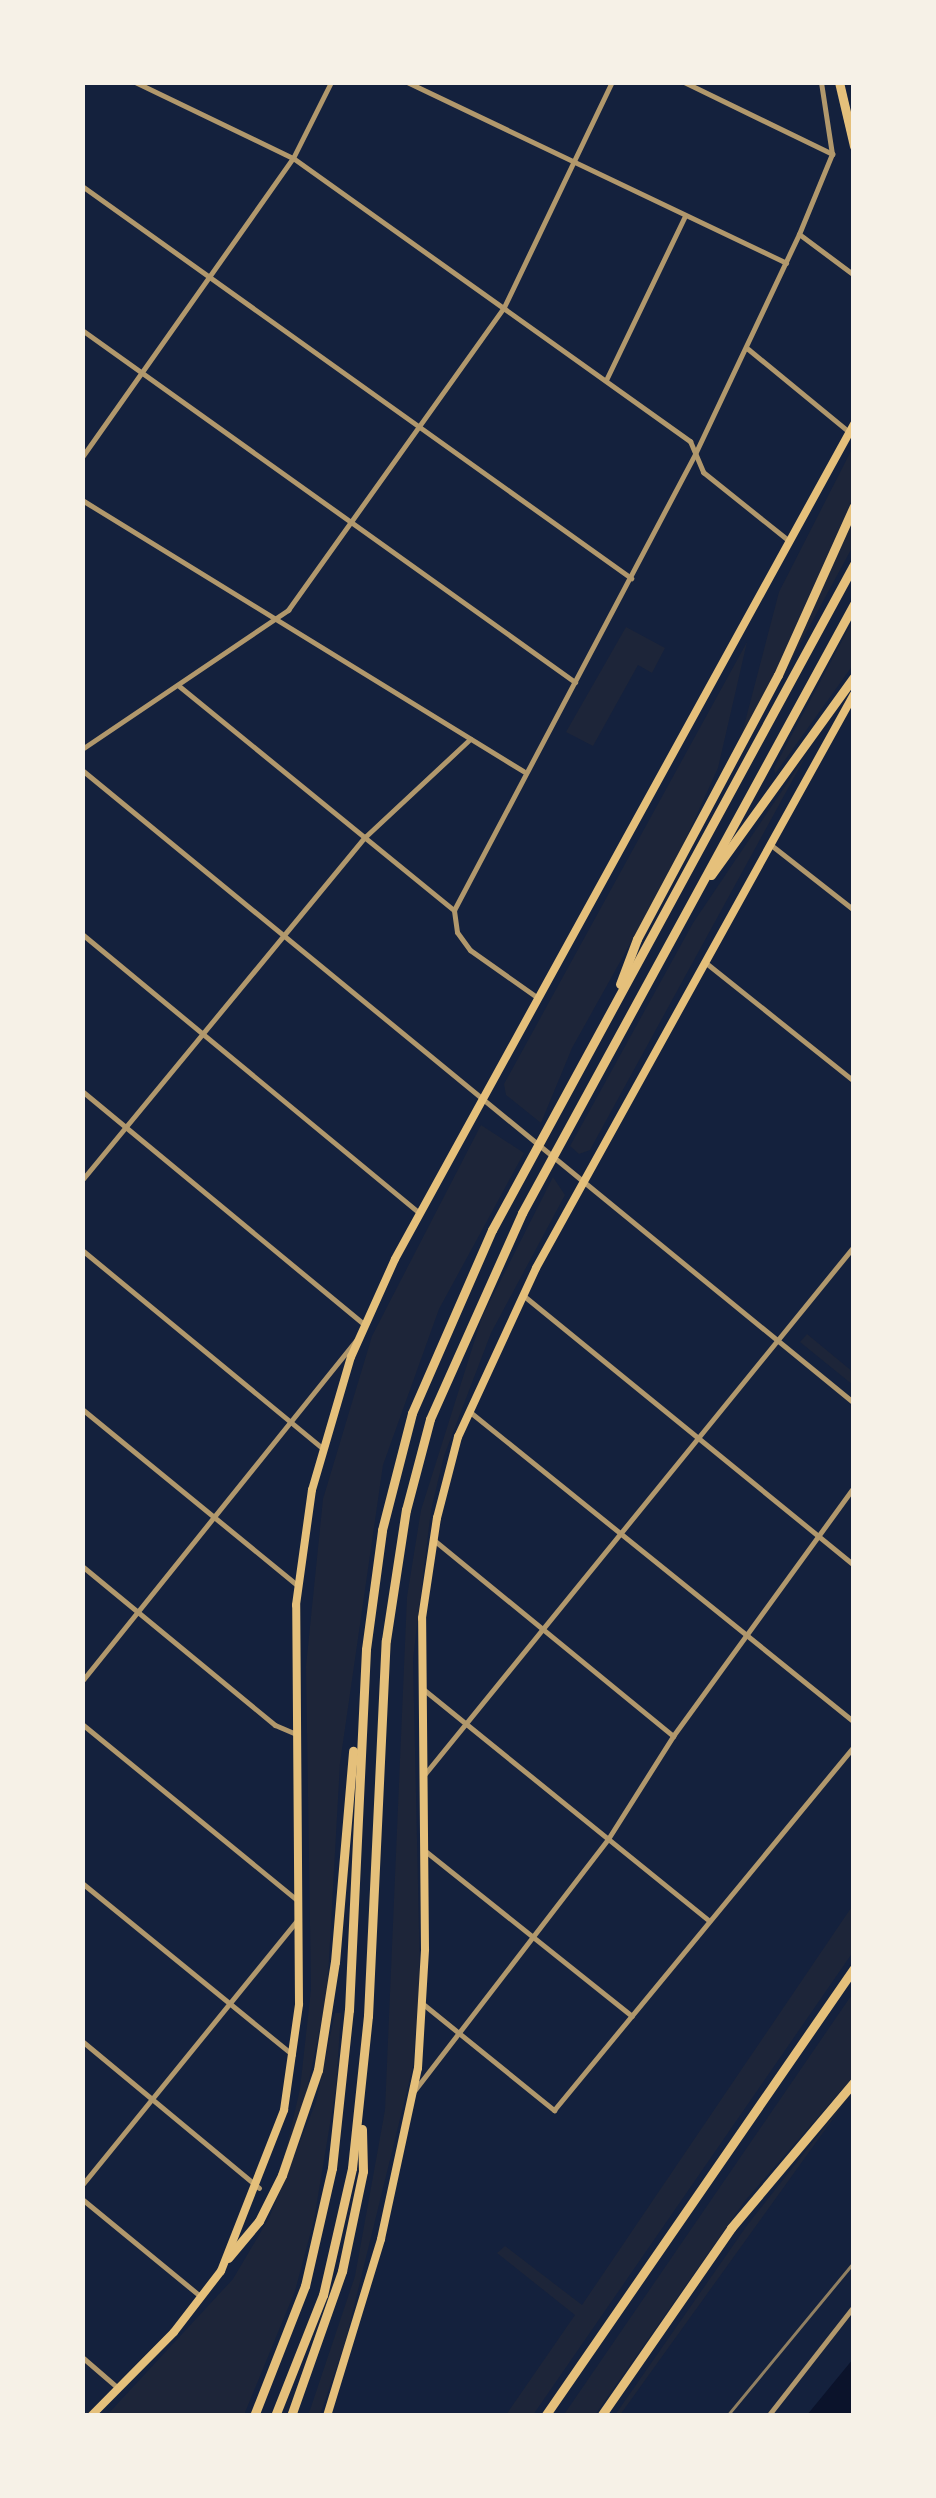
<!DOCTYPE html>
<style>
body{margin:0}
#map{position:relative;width:936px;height:2498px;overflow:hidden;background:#14213d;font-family:"Varela Round",sans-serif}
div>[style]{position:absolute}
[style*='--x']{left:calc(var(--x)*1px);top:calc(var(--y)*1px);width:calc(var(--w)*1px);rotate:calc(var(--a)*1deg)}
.green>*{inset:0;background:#1d2539}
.water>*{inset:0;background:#0b132b}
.minor>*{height:5px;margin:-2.5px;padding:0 2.5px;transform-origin:2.5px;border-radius:2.5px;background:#b1986c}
.tertiary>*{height:5px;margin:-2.5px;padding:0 2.5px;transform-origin:2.5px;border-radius:2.5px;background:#b1986c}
.primary>*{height:8px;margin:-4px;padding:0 4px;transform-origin:4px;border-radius:4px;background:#e5c07b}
.motorway>*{height:9px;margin:-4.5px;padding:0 4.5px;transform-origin:4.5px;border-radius:4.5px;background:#e5c07b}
.tram>*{height:2.5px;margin:-1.25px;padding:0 1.25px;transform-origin:1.25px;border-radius:1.25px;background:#918062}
span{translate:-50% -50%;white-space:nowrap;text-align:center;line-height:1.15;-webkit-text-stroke:9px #f6f1e7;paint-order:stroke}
.frame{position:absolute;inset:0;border:85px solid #f6f1e7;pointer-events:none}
</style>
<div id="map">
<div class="green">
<i style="clip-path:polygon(853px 447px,853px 546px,733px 768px,779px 592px)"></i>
<i style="clip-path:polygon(853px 620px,853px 665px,775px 774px,774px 768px)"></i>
<i style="clip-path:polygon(626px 627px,665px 648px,652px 673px,638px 665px,593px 746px,566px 732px)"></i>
<i style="clip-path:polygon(747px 642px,718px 768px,672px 869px,572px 1048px,541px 1123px,506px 1095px,504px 1084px)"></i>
<i style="clip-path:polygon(808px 752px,590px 1150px,579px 1154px,570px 1146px,693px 923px)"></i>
<i style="clip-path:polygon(481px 1125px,524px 1153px,439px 1309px,383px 1465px,340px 1763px,327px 1995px,303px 2109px,283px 2163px,300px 2089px,311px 1989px,306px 1666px,323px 1499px,372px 1336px)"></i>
<i style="clip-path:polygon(553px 1177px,565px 1195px,491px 1333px,444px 1456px,431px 1510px,413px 1659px,420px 1975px,413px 2066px,345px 2343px,320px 2415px,308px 2416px,355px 2276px,385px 2110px,407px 1597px,421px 1510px,482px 1317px)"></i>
<i style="clip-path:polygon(807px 1334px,853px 1372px,853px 1385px,800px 1342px)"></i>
<i style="clip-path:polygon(853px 1905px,853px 1952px,533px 2415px,506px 2415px,575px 2315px,497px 2253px,505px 2246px,582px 2305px)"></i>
<i style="clip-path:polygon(853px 1993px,853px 2077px,744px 2202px,595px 2415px,563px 2416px)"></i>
<i style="clip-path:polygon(335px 2013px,341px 2013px,336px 2088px,314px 2220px,295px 2291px,244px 2415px,107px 2415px,233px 2279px,269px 2218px,316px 2102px)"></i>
<i style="clip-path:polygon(853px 2091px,620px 2415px,615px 2415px,748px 2224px)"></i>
</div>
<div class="water">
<i style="clip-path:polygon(853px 2359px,853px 2415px,807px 2415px)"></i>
</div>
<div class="minor">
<i style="--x:135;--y:82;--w:175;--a:25.7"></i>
<i style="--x:293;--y:158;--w:488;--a:35.5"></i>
<i style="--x:690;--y:441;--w:34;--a:67"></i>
<i style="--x:703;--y:472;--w:110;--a:38.7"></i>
<i style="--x:407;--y:82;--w:420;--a:25.5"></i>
<i style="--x:684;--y:82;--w:165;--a:25.9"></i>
<i style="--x:82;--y:186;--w:675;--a:35.53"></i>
<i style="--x:799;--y:234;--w:69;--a:36.7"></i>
<i style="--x:82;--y:330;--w:606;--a:35.53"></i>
<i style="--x:748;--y:349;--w:131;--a:39.4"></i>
<i style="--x:606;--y:380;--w:182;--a:-64.3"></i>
<i style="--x:82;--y:457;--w:366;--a:-54.8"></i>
<i style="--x:293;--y:158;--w:85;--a:-63.4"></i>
<i style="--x:82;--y:500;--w:518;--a:31.57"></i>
<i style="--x:179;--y:686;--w:355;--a:39.2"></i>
<i style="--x:82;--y:749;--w:249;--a:-34"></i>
<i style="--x:288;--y:610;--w:372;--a:-54.5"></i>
<i style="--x:504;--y:307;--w:250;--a:-64.4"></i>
<i style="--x:771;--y:845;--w:105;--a:38.1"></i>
<i style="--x:82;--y:934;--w:438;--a:39.6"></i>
<i style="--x:706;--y:963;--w:189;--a:38.6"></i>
<i style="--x:538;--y:998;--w:83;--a:-144.8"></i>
<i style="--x:470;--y:950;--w:22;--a:-126"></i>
<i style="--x:457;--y:932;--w:22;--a:-98"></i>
<i style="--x:454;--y:910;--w:516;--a:-62.14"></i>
<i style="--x:695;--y:454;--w:243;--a:-64.7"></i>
<i style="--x:799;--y:234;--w:87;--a:-67.6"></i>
<i style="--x:832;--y:154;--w:73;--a:-98.7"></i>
<i style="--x:82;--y:1091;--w:366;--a:39.6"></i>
<i style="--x:82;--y:1180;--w:445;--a:-50.5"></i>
<i style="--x:365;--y:837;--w:144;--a:-43"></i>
<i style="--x:584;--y:1182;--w:349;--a:39.3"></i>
<i style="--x:82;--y:1250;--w:311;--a:39.5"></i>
<i style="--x:524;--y:1296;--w:426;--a:39.2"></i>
<i style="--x:82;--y:1409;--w:279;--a:39.3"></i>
<i style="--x:470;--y:1412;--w:494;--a:38.9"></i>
<i style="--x:435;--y:1541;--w:308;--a:39.3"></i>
<i style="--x:82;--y:1566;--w:250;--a:39.5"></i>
<i style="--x:275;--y:1725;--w:21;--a:23"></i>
<i style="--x:82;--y:1681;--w:436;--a:-51.2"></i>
<i style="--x:423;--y:1689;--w:368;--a:39"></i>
<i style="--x:82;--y:1724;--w:278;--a:39.3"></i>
<i style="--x:424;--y:1775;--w:682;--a:-50.89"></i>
<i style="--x:424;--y:1850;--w:266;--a:38.6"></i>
<i style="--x:82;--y:1883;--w:272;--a:39.2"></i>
<i style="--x:423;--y:2004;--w:169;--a:39"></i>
<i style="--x:554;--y:2110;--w:472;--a:-50.5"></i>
<i style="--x:82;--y:2041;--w:230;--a:39.7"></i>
<i style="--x:414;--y:2091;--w:318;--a:-52.4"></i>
<i style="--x:608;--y:1839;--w:122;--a:-57.7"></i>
<i style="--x:673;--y:1736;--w:308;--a:-54"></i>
<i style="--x:82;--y:2185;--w:341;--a:-50.9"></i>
<i style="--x:82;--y:2199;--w:153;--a:39.4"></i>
<i style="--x:82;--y:2357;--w:48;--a:40.7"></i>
</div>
<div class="tertiary">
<i style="--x:82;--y:770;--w:649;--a:39.38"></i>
<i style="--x:768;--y:2416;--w:140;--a:-52"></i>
</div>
<div class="primary">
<i style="--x:91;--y:2416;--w:118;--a:-45.3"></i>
<i style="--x:174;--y:2332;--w:77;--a:-52.4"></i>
<i style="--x:221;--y:2271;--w:173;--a:-68.6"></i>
<i style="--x:284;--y:2110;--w:107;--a:-81.9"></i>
<i style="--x:299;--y:2004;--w:399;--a:-90.4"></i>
<i style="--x:296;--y:1605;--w:116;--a:-82.1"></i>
<i style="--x:312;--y:1490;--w:139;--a:-73.7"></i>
<i style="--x:351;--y:1357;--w:107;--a:-65.8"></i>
<i style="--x:395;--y:1259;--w:953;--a:-61.2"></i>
<i style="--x:327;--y:2416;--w:185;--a:-73"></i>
<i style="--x:381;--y:2239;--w:175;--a:-77.8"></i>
<i style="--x:418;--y:2068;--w:119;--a:-86.6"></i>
<i style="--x:425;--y:1949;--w:331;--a:-90.5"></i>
<i style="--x:422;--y:1618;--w:101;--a:-81.5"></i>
<i style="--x:437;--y:1518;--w:84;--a:-75.5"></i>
<i style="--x:458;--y:1437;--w:186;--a:-65.2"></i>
<i style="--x:536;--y:1268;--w:656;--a:-61.01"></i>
</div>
<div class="motorway">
<i style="--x:839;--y:82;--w:66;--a:76.8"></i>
<i style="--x:711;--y:875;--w:244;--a:-54.2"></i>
<i style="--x:620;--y:984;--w:48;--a:-69.3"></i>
<i style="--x:637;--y:939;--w:299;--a:-61.9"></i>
<i style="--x:778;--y:675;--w:185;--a:-65.8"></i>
<i style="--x:228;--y:2258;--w:48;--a:-50"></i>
<i style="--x:259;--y:2221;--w:51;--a:-63.4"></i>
<i style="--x:282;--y:2175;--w:111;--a:-71.1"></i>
<i style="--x:318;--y:2070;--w:109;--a:-81.1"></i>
<i style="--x:335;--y:1962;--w:212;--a:-85.1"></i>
<i style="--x:254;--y:2416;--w:140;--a:-68.6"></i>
<i style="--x:305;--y:2286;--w:121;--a:-77.1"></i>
<i style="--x:332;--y:2168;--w:159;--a:-83.9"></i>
<i style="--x:349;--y:2010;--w:361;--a:-87.3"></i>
<i style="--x:366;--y:1649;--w:120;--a:-82.3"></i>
<i style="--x:382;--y:1530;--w:121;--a:-75.6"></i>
<i style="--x:412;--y:1413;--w:200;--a:-66.4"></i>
<i style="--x:492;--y:1230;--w:758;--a:-61.47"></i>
<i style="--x:275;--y:2416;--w:130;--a:-68.4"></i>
<i style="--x:323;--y:2295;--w:130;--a:-77.1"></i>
<i style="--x:352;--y:2168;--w:153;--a:-84"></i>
<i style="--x:368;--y:2016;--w:376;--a:-87.3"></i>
<i style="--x:386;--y:1640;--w:132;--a:-81.3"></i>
<i style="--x:406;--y:1510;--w:94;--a:-75.2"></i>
<i style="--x:430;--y:1419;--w:226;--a:-65.9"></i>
<i style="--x:522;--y:1213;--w:694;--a:-61.4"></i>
<i style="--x:291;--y:2416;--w:154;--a:-70.6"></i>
<i style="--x:342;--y:2271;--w:102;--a:-78.1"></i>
<i style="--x:363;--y:2171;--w:42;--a:-91.4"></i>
<i style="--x:545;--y:2416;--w:544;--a:-55.4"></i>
<i style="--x:601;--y:2416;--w:229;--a:-55.3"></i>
<i style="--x:731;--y:2228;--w:191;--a:-49.9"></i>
</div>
<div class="tram">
<i style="--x:727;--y:2416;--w:200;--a:-50.5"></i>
</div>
<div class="frame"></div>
</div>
